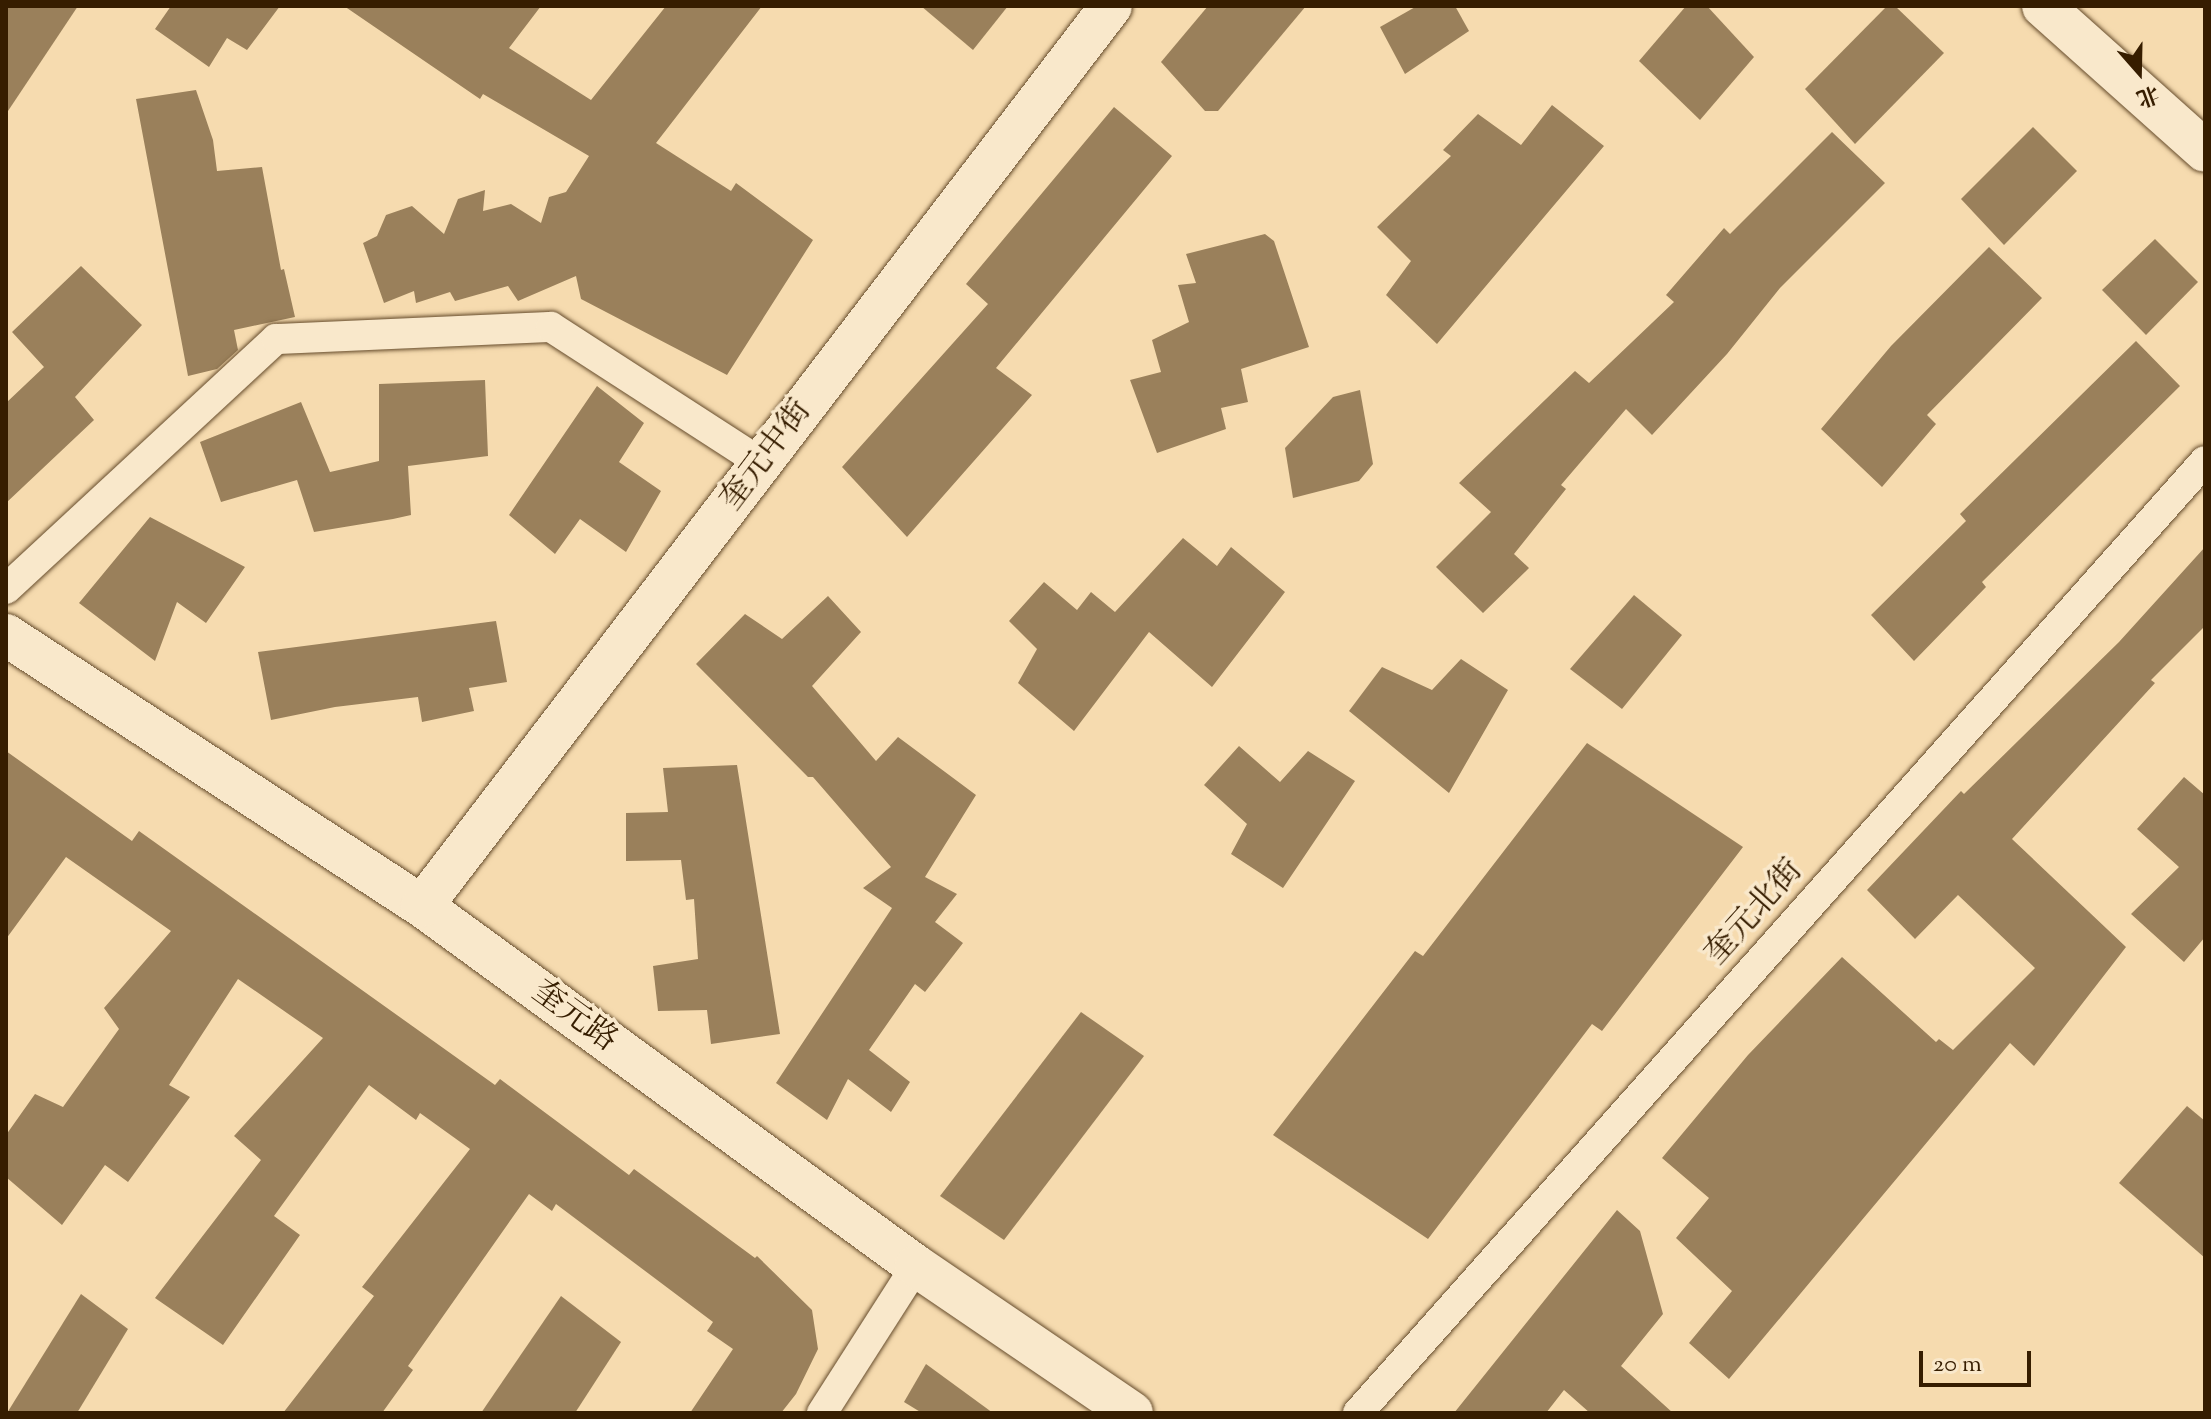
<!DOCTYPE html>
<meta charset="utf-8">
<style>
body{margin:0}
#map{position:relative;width:2211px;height:1419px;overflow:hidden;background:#f6dbaf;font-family:"Sorts Mill Goudy","Noto Serif SC",serif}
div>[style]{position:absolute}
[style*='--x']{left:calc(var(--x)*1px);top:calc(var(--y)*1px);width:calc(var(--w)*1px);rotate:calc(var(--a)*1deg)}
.building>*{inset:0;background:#9a805b}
.roads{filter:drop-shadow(0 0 2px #664c2c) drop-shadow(0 0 2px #664c2c)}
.street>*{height:30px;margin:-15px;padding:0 15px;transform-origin:15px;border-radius:15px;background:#f9e8cb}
.secondary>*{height:42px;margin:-21px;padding:0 21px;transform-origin:21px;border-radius:21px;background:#f9e8cb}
span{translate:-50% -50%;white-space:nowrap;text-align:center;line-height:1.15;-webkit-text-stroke:7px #f9e8cb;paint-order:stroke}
.street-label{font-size:32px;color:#361d00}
.frame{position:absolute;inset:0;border:8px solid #361d00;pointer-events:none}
.north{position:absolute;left:2099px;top:32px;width:80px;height:80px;-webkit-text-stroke:6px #f9e8cb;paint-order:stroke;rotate:160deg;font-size:22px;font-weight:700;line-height:32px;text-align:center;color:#361d00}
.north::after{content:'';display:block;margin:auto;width:28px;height:36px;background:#361d00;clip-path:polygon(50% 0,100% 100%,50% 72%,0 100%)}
.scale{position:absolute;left:1919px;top:1351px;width:112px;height:36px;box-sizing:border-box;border:4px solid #361d00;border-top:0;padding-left:10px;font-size:24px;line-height:28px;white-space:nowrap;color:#361d00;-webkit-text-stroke:6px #f9e8cb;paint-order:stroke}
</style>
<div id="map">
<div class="building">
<i style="clip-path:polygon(6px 6px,78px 6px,6px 114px)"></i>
<i style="clip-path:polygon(171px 6px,280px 6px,247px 50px,227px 38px,209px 67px,155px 29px)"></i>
<i style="clip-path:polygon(344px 6px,541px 6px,509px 48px,591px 100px,666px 6px,762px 6px,656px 143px,731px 191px,736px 183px,813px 240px,727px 375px,581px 299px,576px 276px,518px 301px,508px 286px,455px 301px,450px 292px,416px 303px,414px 291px,384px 303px,363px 243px,377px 236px,386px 215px,412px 206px,444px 234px,458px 199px,485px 190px,483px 211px,511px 204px,541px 223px,549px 197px,566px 192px,589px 156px,483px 94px,480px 99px)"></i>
<i style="clip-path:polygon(921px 6px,1008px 6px,973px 50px)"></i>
<i style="clip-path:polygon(1208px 6px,1306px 6px,1218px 111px,1205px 111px,1161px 62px)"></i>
<i style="clip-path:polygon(1417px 6px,1455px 6px,1469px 31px,1405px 74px,1380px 27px)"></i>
<i style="clip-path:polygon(1686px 6px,1707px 6px,1754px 57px,1700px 120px,1639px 61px)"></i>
<i style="clip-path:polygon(1887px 6px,1895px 6px,1944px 53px,1855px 144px,1805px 89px)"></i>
<i style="clip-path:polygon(196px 90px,213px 140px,217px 171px,262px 167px,281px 270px,284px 269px,295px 317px,234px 330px,238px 350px,217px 369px,188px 376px,136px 99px)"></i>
<i style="clip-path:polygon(1552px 105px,1604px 146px,1437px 344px,1386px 295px,1411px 261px,1377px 227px,1451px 156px,1443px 150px,1478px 114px,1521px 145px)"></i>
<i style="clip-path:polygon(1114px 107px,1172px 156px,996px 368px,1032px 395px,907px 537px,842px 467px,988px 304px,966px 284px)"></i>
<i style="clip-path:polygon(2033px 127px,2077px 171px,2004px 245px,1961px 199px)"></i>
<i style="clip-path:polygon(1832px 132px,1885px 183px,1780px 288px,1727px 354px,1652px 435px,1626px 409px,1561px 485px,1566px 489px,1514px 554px,1529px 568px,1483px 613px,1436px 567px,1491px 512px,1459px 483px,1575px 371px,1589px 383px,1674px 302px,1666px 295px,1724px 228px,1730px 234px)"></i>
<i style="clip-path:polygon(1265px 234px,1274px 241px,1309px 347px,1241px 369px,1248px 402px,1221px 408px,1226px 429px,1157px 453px,1130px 380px,1161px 372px,1152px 340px,1189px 322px,1178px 285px,1196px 283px,1186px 254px)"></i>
<i style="clip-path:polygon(2155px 239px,2198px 282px,2146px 335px,2102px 290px)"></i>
<i style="clip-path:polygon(1989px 247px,2042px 298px,1927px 415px,1936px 424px,1882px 487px,1821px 429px,1891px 346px)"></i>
<i style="clip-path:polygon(81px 266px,142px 325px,75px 397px,94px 420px,6px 503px,6px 403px,44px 367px,12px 332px)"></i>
<i style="clip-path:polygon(2136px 341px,2180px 386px,1982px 582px,1986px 587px,1914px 661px,1871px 615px,1966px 521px,1960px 514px)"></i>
<i style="clip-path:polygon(485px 380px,488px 456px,408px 466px,411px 515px,393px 519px,314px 532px,297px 480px,221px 502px,200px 442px,301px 402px,330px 472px,379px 461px,379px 384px)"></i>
<i style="clip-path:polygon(597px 386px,644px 423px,619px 462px,661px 491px,626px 552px,580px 519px,555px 554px,509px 515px)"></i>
<i style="clip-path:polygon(1360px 390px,1373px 464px,1359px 481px,1293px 498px,1285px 448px,1333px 397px)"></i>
<i style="clip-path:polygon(150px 517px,245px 567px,206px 623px,177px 602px,155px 661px,79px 603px)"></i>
<i style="clip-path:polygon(1183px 538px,1217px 566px,1231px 547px,1285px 592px,1212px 687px,1149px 632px,1074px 731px,1018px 683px,1037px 649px,1009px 621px,1044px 582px,1077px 610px,1091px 592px,1115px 612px)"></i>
<i style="clip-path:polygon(2205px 547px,2205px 626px,2151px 680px,2155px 683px,2012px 839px,2126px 947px,2034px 1066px,2010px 1043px,1729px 1379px,1689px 1343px,1732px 1291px,1676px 1238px,1709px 1198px,1662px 1158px,1748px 1055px,1842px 957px,1936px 1042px,1939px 1039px,1953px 1050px,2035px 968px,1958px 895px,1915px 939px,1867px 890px,1961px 791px,1964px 794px,2119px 642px)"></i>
<i style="clip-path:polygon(1634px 595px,1682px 635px,1622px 709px,1570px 669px)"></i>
<i style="clip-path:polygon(828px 596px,861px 632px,812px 686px,876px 761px,898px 737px,976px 795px,925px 877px,957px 894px,935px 922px,963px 943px,925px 992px,915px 984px,869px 1050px,910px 1082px,891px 1112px,848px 1079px,827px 1120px,776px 1083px,892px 908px,863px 888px,891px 867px,813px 777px,808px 777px,696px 664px,745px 614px,782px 639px)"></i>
<i style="clip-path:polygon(496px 621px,507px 682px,469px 688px,474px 711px,422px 722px,418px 697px,335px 707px,271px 720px,258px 652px)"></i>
<i style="clip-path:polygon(1461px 659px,1508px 690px,1449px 793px,1349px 711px,1382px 667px,1432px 690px)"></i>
<i style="clip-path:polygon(1587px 743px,1743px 847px,1602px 1031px,1592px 1024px,1428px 1239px,1273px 1135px,1415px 951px,1423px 956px)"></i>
<i style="clip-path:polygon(1239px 746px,1280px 782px,1308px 751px,1355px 781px,1283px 888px,1231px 854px,1247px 824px,1204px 785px)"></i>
<i style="clip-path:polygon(6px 751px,132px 841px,139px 831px,495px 1085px,500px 1079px,629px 1175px,634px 1169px,755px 1258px,757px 1256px,812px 1310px,818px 1349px,796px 1394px,781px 1413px,690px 1413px,733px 1349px,707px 1331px,713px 1322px,556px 1204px,552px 1211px,529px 1194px,408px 1366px,413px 1370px,382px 1413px,283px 1413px,374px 1296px,362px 1287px,470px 1149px,420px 1113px,416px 1120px,369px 1085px,274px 1216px,300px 1235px,223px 1345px,155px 1298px,261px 1160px,234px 1136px,323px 1038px,238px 979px,169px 1085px,190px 1097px,128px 1182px,105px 1165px,62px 1225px,6px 1177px,6px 1135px,35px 1094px,63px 1107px,119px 1029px,104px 1008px,171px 931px,66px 857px,6px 939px)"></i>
<i style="clip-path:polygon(737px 765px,780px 1034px,711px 1044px,707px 1010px,658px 1011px,653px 966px,698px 959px,694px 899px,686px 900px,681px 860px,626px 861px,626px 813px,668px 812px,663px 768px)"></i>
<i style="clip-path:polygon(2184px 777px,2205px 795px,2205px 937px,2184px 962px,2131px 914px,2179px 867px,2137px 829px)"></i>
<i style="clip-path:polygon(1081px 1012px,1144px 1056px,1004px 1240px,940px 1196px)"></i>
<i style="clip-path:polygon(2187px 1106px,2205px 1121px,2205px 1258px,2119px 1183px)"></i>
<i style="clip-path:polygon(1617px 1210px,1640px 1231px,1663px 1314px,1621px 1366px,1673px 1413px,1590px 1413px,1564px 1390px,1546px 1413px,1454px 1413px)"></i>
<i style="clip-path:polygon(81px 1294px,128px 1329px,77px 1413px,7px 1413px)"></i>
<i style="clip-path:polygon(561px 1296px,621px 1342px,575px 1413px,481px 1413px)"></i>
<i style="clip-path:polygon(926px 1364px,993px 1413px,922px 1413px,904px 1402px)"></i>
</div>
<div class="roads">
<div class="street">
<i style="--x:6;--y:589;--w:368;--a:-42.8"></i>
<i style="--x:276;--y:339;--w:275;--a:-2.5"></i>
<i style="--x:551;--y:327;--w:250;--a:32.9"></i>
<i style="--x:822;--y:1413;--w:174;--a:-57.4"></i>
<i style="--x:1358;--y:1413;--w:1274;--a:-48.34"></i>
</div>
<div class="secondary">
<i style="--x:2043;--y:6;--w:217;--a:41.8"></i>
<i style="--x:6;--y:635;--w:496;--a:33.1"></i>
<i style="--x:422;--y:906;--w:611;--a:36.08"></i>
<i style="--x:916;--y:1266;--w:261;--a:34.2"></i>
<i style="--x:422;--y:906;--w:1133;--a:-52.56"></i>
</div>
</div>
<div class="street-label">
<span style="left:767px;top:456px;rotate:-53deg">奎元中街</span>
<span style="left:1755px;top:913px;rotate:-48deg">奎元北街</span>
<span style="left:574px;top:1017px;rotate:36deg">奎元路</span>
</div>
<div class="frame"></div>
<div class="north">北</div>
<div class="scale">20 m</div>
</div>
